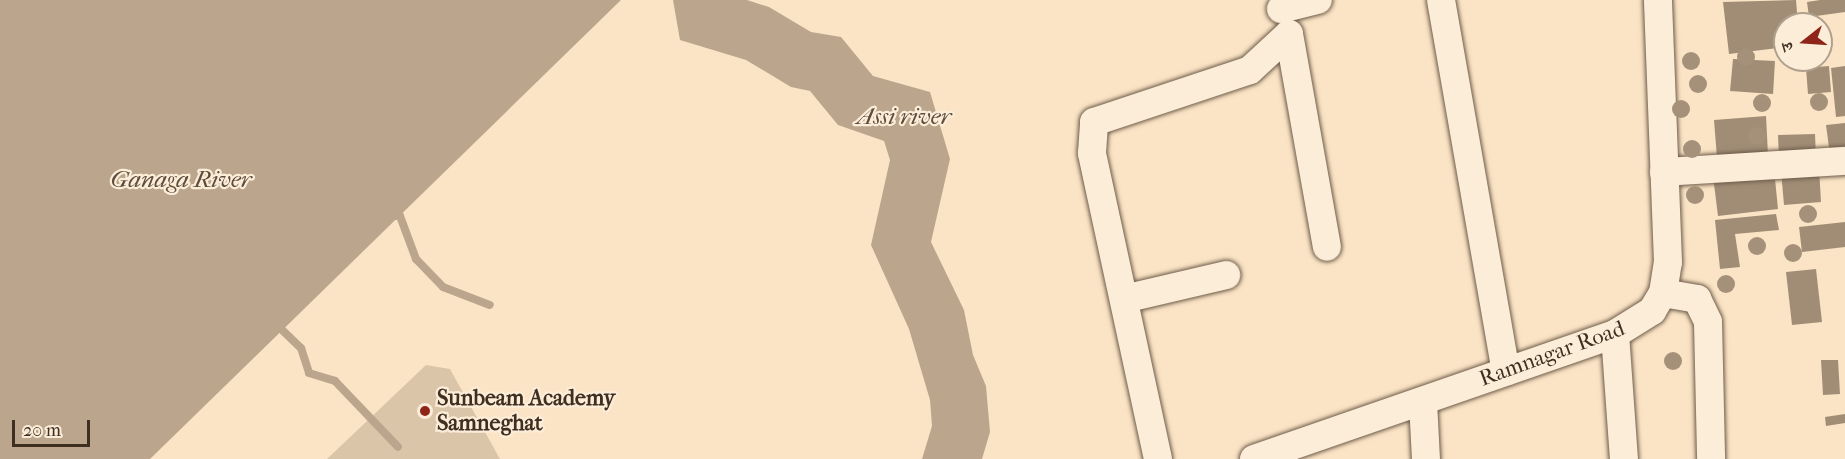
<!DOCTYPE html>
<meta charset="utf-8">
<style>
body{margin:0}
#map{position:relative;width:1845px;height:459px;overflow:hidden;background:#fbe4c5;font-family:"IM FELL French Canon","Noto Serif Devanagari",serif}
div>[style]{position:absolute}
[style*='--x']{left:calc(var(--x)*1px);top:calc(var(--y)*1px);width:calc(var(--w)*1px);rotate:calc(var(--a)*1deg)}
.green>*{inset:0;background:#dbc5a9}
.water>*{inset:0;background:#bba68d}
.stream>*{height:8px;margin:-4px;padding:0 4px;transform-origin:4px;border-radius:4px;background:#bba68d}
.building>*{inset:0;background:#a18d76}
.roads{filter:drop-shadow(0 0 2px #6e5c4a) drop-shadow(0 0 2px #6e5c4a)}
.street>*{height:28px;margin:-14px;padding:0 14px;transform-origin:14px;border-radius:14px;background:#fcedd9}
.trees>*{width:18px;height:18px;margin:-9px;border-radius:50%;background:#a5917a}
.dots>*{width:16px;height:16px;translate:-50% -50%;box-sizing:border-box;border:3px solid #fcedd9;border-radius:50%}
span{translate:-50% -50%;white-space:nowrap;text-align:center;line-height:1.15;-webkit-text-stroke:4.5px #fcedd9;paint-order:stroke}
.street-label{font-size:22px;color:#3f2f21}
.poi-label{font-size:22px;color:#3f2f21;font-weight:700}
.left{translate:0 -50%;text-align:left}
.water-label{font-size:24px;color:#5e4d3c;font-style:italic}
.north{position:absolute;left:1773px;top:12px;width:60px;height:60px;box-sizing:border-box;background:#fcedd9;border:2px solid #b0a18f;border-radius:50%;rotate:253deg;font-size:16px;font-weight:700;line-height:24px;text-align:center;color:#3f2f21}
.north::after{content:'';display:block;margin:auto;width:21px;height:27px;background:#8f2418;clip-path:polygon(50% 0,100% 100%,50% 72%,0 100%)}
.scale{position:absolute;left:12px;top:420px;width:78px;height:27px;box-sizing:border-box;border:3px solid #3f2f21;border-top:0;padding-left:8px;font-size:18px;line-height:21px;white-space:nowrap;color:#3f2f21;-webkit-text-stroke:4px #fcedd9;paint-order:stroke}
</style>
<div id="map">
<div class="green">
<i style="clip-path:polygon(426px 365px,450px 369px,500px 459px,327px 459px)"></i>
</div>
<div class="water">
<i style="clip-path:polygon(0 0,621px 0,150px 459px,0 459px)"></i>
<i style="clip-path:polygon(673px 0,747px 0,769px 7px,811px 32px,841px 37px,873px 76px,930px 92px,950px 159px,931px 242px,964px 310px,973px 355px,986px 386px,990px 432px,982px 459px,922px 459px,932px 426px,930px 400px,909px 329px,871px 245px,890px 160px,884px 141px,838px 125px,810px 91px,791px 87px,746px 60px,680px 40px)"></i>
</div>
<div class="stream">
<i style="--x:393;--y:216;--w:7;--a:0"></i>
<i style="--x:400;--y:216;--w:46;--a:69.6"></i>
<i style="--x:416;--y:259;--w:39;--a:46"></i>
<i style="--x:443;--y:287;--w:50;--a:21"></i>
<i style="--x:276;--y:324;--w:35;--a:44"></i>
<i style="--x:301;--y:348;--w:26;--a:72"></i>
<i style="--x:309;--y:373;--w:27;--a:17"></i>
<i style="--x:335;--y:381;--w:91;--a:46.3"></i>
</div>
<div class="building">
<i style="clip-path:polygon(1796px 0,1798px 24px,1785px 24px,1785px 47px,1729px 54px,1723px 2px)"></i>
<i style="clip-path:polygon(1820px 0,1845px 0,1845px 12px,1809px 17px,1807px 2px)"></i>
<i style="clip-path:polygon(1733px 59px,1775px 61px,1773px 94px,1730px 91px)"></i>
<i style="clip-path:polygon(1829px 66px,1831px 92px,1808px 94px,1806px 68px)"></i>
<i style="clip-path:polygon(1845px 66px,1845px 116px,1836px 117px,1831px 68px)"></i>
<i style="clip-path:polygon(1766px 116px,1768px 155px,1717px 158px,1714px 120px)"></i>
<i style="clip-path:polygon(1845px 123px,1845px 154px,1830px 155px,1826px 125px)"></i>
<i style="clip-path:polygon(1815px 134px,1816px 158px,1779px 159px,1778px 135px)"></i>
<i style="clip-path:polygon(1819px 168px,1821px 202px,1784px 205px,1781px 171px)"></i>
<i style="clip-path:polygon(1774px 169px,1778px 209px,1718px 216px,1713px 176px)"></i>
<i style="clip-path:polygon(1776px 214px,1779px 230px,1735px 234px,1740px 267px,1720px 269px,1715px 220px)"></i>
<i style="clip-path:polygon(1845px 222px,1845px 247px,1802px 252px,1799px 227px)"></i>
<i style="clip-path:polygon(1816px 269px,1822px 322px,1792px 325px,1786px 272px)"></i>
<i style="clip-path:polygon(1821px 360px,1838px 360px,1840px 394px,1823px 395px)"></i>
<i style="clip-path:polygon(1845px 414px,1845px 423px,1826px 426px,1825px 417px)"></i>
</div>
<div class="roads">
<div class="street">
<i style="--x:1441;--y:0;--w:377;--a:80.1"></i>
<i style="--x:1281;--y:9;--w:38;--a:-14"></i>
<i style="--x:1664;--y:172;--w:181;--a:-3.5"></i>
<i style="--x:1663;--y:293;--w:35;--a:10"></i>
<i style="--x:1697;--y:299;--w:25;--a:64"></i>
<i style="--x:1708;--y:322;--w:137;--a:88.7"></i>
<i style="--x:1124;--y:299;--w:105;--a:-13.2"></i>
<i style="--x:1615;--y:334;--w:125;--a:85.9"></i>
<i style="--x:1423;--y:402;--w:57;--a:87"></i>
<i style="--x:1158;--y:459;--w:313;--a:-102.2"></i>
<i style="--x:1092;--y:153;--w:31;--a:-86"></i>
<i style="--x:1094;--y:122;--w:164;--a:-18.4"></i>
<i style="--x:1250;--y:70;--w:53;--a:-42.7"></i>
<i style="--x:1289;--y:34;--w:216;--a:79.9"></i>
<i style="--x:1254;--y:459;--w:382;--a:-19.1"></i>
<i style="--x:1615;--y:334;--w:44;--a:-31.9"></i>
<i style="--x:1652;--y:311;--w:21;--a:-59"></i>
<i style="--x:1663;--y:293;--w:31;--a:-81"></i>
<i style="--x:1668;--y:262;--w:262;--a:-92.2"></i>
</div>
</div>
<div class="trees">
<i style="left:1746px;top:57px"></i>
<i style="left:1691px;top:61px"></i>
<i style="left:1698px;top:84px"></i>
<i style="left:1819px;top:102px"></i>
<i style="left:1762px;top:103px"></i>
<i style="left:1681px;top:109px"></i>
<i style="left:1757px;top:136px"></i>
<i style="left:1692px;top:149px"></i>
<i style="left:1695px;top:195px"></i>
<i style="left:1808px;top:214px"></i>
<i style="left:1757px;top:246px"></i>
<i style="left:1793px;top:253px"></i>
<i style="left:1726px;top:284px"></i>
<i style="left:1673px;top:361px"></i>
</div>
<div class="dots">
<i style="left:425px;top:411px;background:#8f2418"></i>
</div>
<div class="street-label">
<span style="left:1552px;top:354px;rotate:-20deg">Ramnagar Road</span>
</div>
<div class="poi-label">
<span class="left" style="left:437px;top:411px">Sunbeam Academy<br>Samneghat</span>
</div>
<div class="water-label">
<span style="left:904px;top:117px">Assi river</span>
<span style="left:181px;top:180px">Ganaga River</span>
</div>
<div class="north">उ</div>
<div class="scale">20 m</div>
</div>
